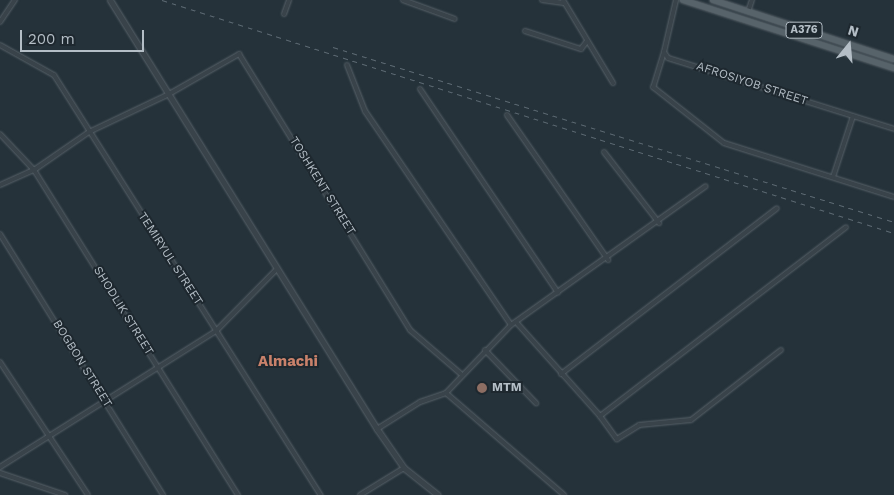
<!DOCTYPE html>
<style>
body{margin:0}
#map{position:relative;width:894px;height:495px;overflow:hidden;background:#25323a;font-family:"Work Sans",sans-serif}
div>[style]{position:absolute}
[style*='--x']{left:calc(var(--x)*1px);top:calc(var(--y)*1px);width:calc(var(--w)*1px);rotate:calc(var(--a)*1deg)}
.roads{filter:drop-shadow(0 0 1px #576168) drop-shadow(0 0 1px #576168)}
.minor>*{height:4px;margin:-2px;padding:0 2px;transform-origin:2px;border-radius:2px;background:#39434a}
.tertiary>*{height:5px;margin:-2.5px;padding:0 2.5px;transform-origin:2.5px;border-radius:2.5px;background:#39434a}
.primary>*{height:6px;margin:-3px;padding:0 3px;transform-origin:3px;border-radius:3px;background:#57636a}
.rail>*{height:1px;margin-top:-0.5px;transform-origin:0;background:repeating-linear-gradient(90deg,#5d6a73 0 5px,transparent 0 10px)}
.dots>*{width:14px;height:14px;translate:-50% -50%;box-sizing:border-box;border:2px solid #1e282f;border-radius:50%}
span{translate:-50% -50%;white-space:nowrap;text-align:center;line-height:1.15;-webkit-text-stroke:4px #1e282f;paint-order:stroke}
.shield-label span{padding:1px 4px;background:#1e282f;border:1px solid;border-radius:4px;-webkit-text-stroke-width:0}
.shield-label{font-size:11px;color:#b4bec6;font-weight:700}
.street-label{font-size:12px;color:#b4bec6}
.poi-label{font-size:12px;color:#b4bec6;font-weight:700}
.left{translate:0 -50%;text-align:left}
.quarter-label{font-size:15px;color:#ca826b;font-weight:700}
.north{position:absolute;left:824px;top:20px;width:50px;height:50px;-webkit-text-stroke:4px #1e282f;paint-order:stroke;rotate:17deg;font-size:14px;font-weight:700;line-height:20px;text-align:center;color:#b4bec6}
.north::after{content:'';display:block;margin:auto;width:18px;height:22px;background:#b4bec6;clip-path:polygon(50% 0,100% 100%,50% 72%,0 100%)}
.scale{position:absolute;left:20px;top:30px;width:124px;height:22px;box-sizing:border-box;border:2px solid #b4bec6;border-top:0;padding-left:6px;font-size:15px;line-height:18px;white-space:nowrap;color:#b4bec6;-webkit-text-stroke:4px #1e282f;paint-order:stroke}
</style>
<div id="map">
<div class="roads">
<div class="minor">
<i style="--x:403;--y:0;--w:55;--a:20.1"></i>
<i style="--x:542;--y:0;--w:22;--a:8"></i>
<i style="--x:563;--y:0;--w:97;--a:58.9"></i>
<i style="--x:676;--y:0;--w:53;--a:103"></i>
<i style="--x:664;--y:52;--w:7;--a:56"></i>
<i style="--x:668;--y:58;--w:237;--a:17.4"></i>
<i style="--x:748;--y:12;--w:13;--a:-72"></i>
<i style="--x:284;--y:14;--w:15;--a:-70"></i>
<i style="--x:0;--y:22;--w:27;--a:-56"></i>
<i style="--x:525;--y:31;--w:59;--a:17.8"></i>
<i style="--x:581;--y:49;--w:10;--a:-53"></i>
<i style="--x:0;--y:45;--w:62;--a:29.1"></i>
<i style="--x:54;--y:75;--w:498;--a:57.6"></i>
<i style="--x:664;--y:52;--w:37;--a:107"></i>
<i style="--x:653;--y:87;--w:90;--a:38.3"></i>
<i style="--x:724;--y:143;--w:178;--a:17.6"></i>
<i style="--x:347;--y:65;--w:49;--a:68.6"></i>
<i style="--x:365;--y:111;--w:259;--a:55.7"></i>
<i style="--x:420;--y:89;--w:246;--a:55.9"></i>
<i style="--x:507;--y:115;--w:177;--a:55.1"></i>
<i style="--x:0;--y:134;--w:50;--a:46.6"></i>
<i style="--x:34;--y:170;--w:384;--a:57.9"></i>
<i style="--x:604;--y:152;--w:90;--a:52.2"></i>
<i style="--x:833;--y:177;--w:64;--a:-71.8"></i>
<i style="--x:0;--y:185;--w:37;--a:-24"></i>
<i style="--x:34;--y:170;--w:67;--a:-34.6"></i>
<i style="--x:89;--y:132;--w:89;--a:-25.4"></i>
<i style="--x:169;--y:94;--w:81;--a:-29.7"></i>
<i style="--x:239;--y:54;--w:325;--a:58.2"></i>
<i style="--x:410;--y:330;--w:67;--a:40.8"></i>
<i style="--x:0;--y:234;--w:308;--a:58"></i>
<i style="--x:516;--y:322;--w:126;--a:48.2"></i>
<i style="--x:600;--y:416;--w:310;--a:-37.5"></i>
<i style="--x:485;--y:350;--w:74;--a:46.1"></i>
<i style="--x:0;--y:362;--w:159;--a:56.5"></i>
<i style="--x:561;--y:374;--w:272;--a:-37.5"></i>
<i style="--x:446;--y:393;--w:156;--a:40.8"></i>
<i style="--x:600;--y:416;--w:29;--a:54"></i>
<i style="--x:617;--y:439;--w:26;--a:-32"></i>
<i style="--x:639;--y:425;--w:52;--a:-5.5"></i>
<i style="--x:691;--y:420;--w:114;--a:-37.9"></i>
<i style="--x:377;--y:429;--w:51;--a:-32.1"></i>
<i style="--x:420;--y:402;--w:28;--a:-19"></i>
<i style="--x:446;--y:393;--w:94;--a:-46.3"></i>
<i style="--x:511;--y:325;--w:239;--a:-35.5"></i>
<i style="--x:0;--y:467;--w:255;--a:-32.2"></i>
<i style="--x:216;--y:331;--w:86;--a:-45.5"></i>
<i style="--x:0;--y:473;--w:69;--a:18.7"></i>
<i style="--x:360;--y:495;--w:52;--a:-31.5"></i>
</div>
<div class="tertiary">
<i style="--x:110;--y:0;--w:505;--a:58.1"></i>
<i style="--x:377;--y:429;--w:47;--a:55.3"></i>
<i style="--x:404;--y:468;--w:43;--a:38.5"></i>
</div>
<div class="primary">
<i style="--x:683;--y:0;--w:222;--a:17.9"></i>
<i style="--x:713;--y:0;--w:190;--a:18.1"></i>
</div>
</div>
<div class="rail">
<i style="--x:162;--y:0;--w:768;--a:17.66"></i>
<i style="--x:333;--y:47;--w:588;--a:17.32"></i>
</div>
<div class="dots">
<i style="left:482px;top:388px;background:#8d6e63"></i>
</div>
<div class="shield-label">
<span style="left:804px;top:30px">A376</span>
</div>
<div class="street-label">
<span style="left:752px;top:84px;rotate:18deg">AFROSIYOB STREET</span>
<span style="left:322px;top:186px;rotate:58deg">TOSHKENT STREET</span>
<span style="left:170px;top:259px;rotate:57deg">TEMIRYUL STREET</span>
<span style="left:123px;top:311px;rotate:58deg">SHODLIK STREET</span>
<span style="left:82px;top:364px;rotate:58deg">BOGBON STREET</span>
</div>
<div class="poi-label">
<span class="left" style="left:492px;top:388px">MTM</span>
</div>
<div class="quarter-label">
<span style="left:288px;top:362px">Almachi</span>
</div>
<div class="north">N</div>
<div class="scale">200 m</div>
</div>
